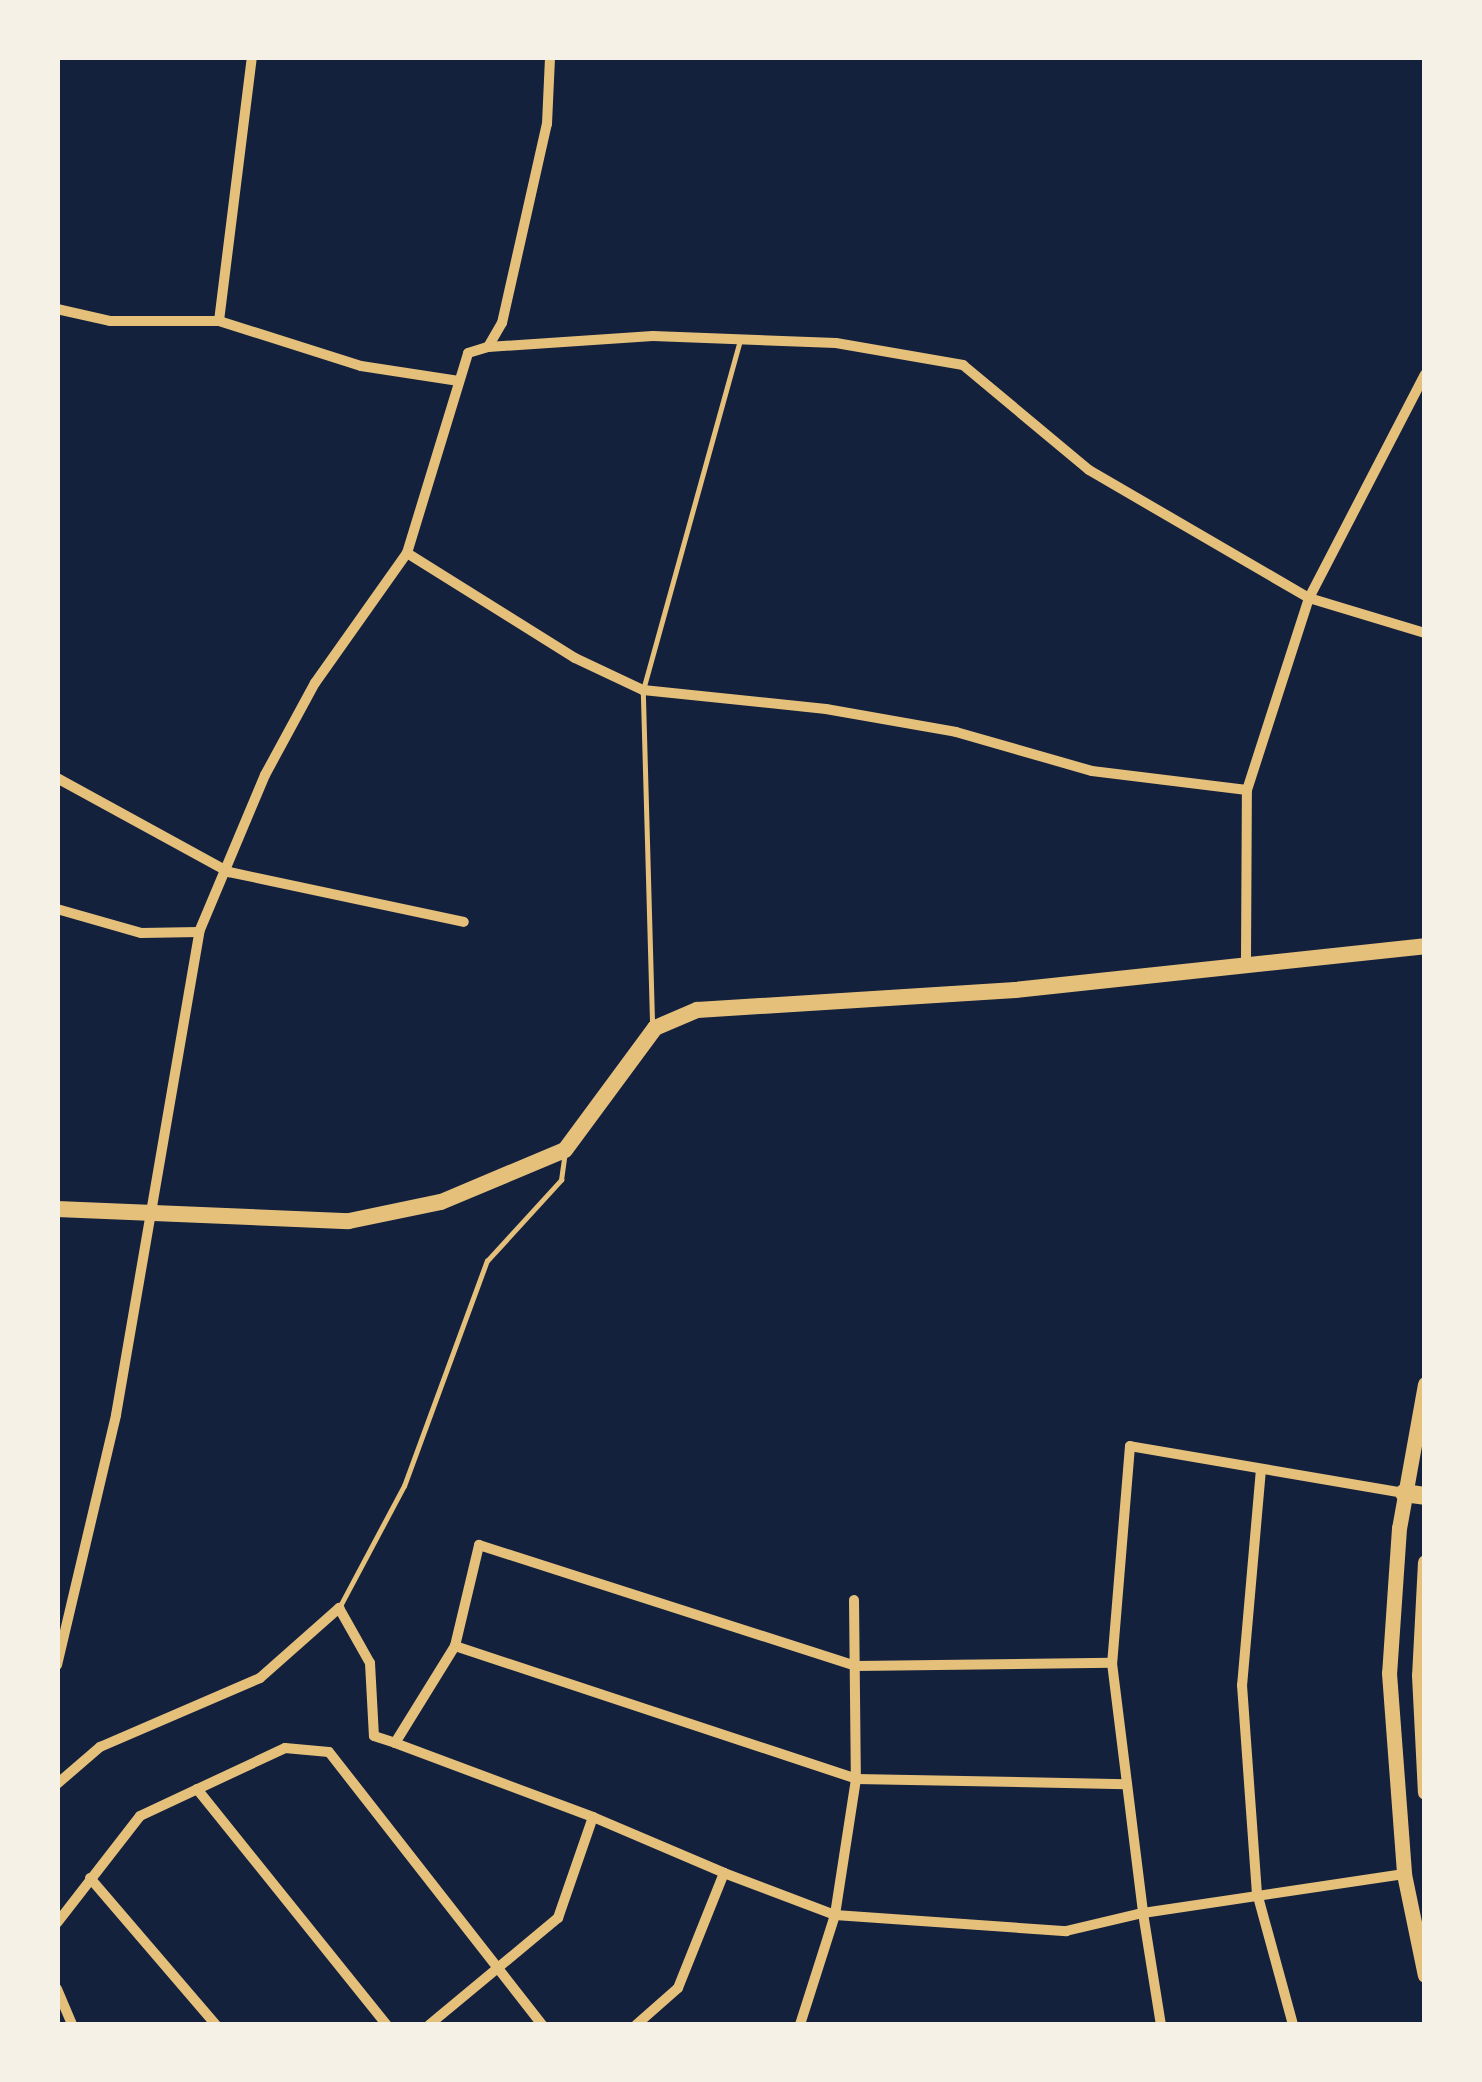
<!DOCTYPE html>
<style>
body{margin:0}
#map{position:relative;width:1482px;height:2082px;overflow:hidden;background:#14213d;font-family:"DejaVu Sans",sans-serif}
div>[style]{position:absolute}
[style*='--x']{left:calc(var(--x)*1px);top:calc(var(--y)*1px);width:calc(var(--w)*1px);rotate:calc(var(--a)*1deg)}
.service>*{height:4.5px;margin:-2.25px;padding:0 2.25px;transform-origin:2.25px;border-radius:2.25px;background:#e5c07b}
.minor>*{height:10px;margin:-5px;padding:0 5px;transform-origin:5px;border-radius:5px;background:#e5c07b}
.secondary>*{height:15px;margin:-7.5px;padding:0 7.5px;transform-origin:7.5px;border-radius:7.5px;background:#e5c07b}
.primary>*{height:16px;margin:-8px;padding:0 8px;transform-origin:8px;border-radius:8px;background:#e5c07b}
.motorway>*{height:18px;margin:-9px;padding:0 9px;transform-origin:9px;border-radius:9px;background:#e5c07b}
span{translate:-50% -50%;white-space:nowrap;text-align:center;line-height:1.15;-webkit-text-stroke:10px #f6f1e7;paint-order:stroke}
.frame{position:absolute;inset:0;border:60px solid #f6f1e7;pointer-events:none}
</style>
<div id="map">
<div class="service">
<i style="--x:652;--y:1021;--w:331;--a:-91.6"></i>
<i style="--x:643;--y:690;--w:363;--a:-74.5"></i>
<i style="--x:339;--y:1608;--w:138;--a:-62"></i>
<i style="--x:404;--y:1486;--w:240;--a:-69.8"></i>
<i style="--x:487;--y:1261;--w:110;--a:-47.6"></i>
<i style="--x:561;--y:1180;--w:22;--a:-82"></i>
</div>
<div class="minor">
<i style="--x:57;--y:309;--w:54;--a:12.8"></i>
<i style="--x:110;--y:321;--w:109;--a:0"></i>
<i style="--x:219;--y:321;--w:149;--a:17.6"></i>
<i style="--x:361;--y:366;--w:99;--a:8.7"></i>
<i style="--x:219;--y:321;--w:266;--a:-82.9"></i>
<i style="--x:488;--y:347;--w:165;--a:-3.8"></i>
<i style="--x:653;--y:336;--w:183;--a:2.2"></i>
<i style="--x:836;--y:343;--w:129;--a:9.8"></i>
<i style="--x:963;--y:365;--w:164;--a:39.8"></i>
<i style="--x:1089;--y:470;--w:255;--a:30.2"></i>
<i style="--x:1309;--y:598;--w:121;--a:16.8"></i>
<i style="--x:407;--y:553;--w:198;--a:32"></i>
<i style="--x:575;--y:658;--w:75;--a:25.2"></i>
<i style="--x:643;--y:690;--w:184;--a:5.9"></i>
<i style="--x:826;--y:709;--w:132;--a:10"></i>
<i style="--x:956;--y:732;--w:141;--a:16"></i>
<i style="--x:1092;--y:771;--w:156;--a:7"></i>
<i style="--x:57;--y:778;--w:196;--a:28.7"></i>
<i style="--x:229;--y:872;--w:240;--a:12"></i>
<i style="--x:57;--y:909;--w:87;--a:15.9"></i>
<i style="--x:141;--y:933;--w:58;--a:-1"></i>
<i style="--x:1246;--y:961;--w:171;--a:-89.7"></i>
<i style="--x:1247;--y:790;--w:202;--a:-72.1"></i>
<i style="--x:1309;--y:598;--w:252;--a:-62.6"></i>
<i style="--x:1261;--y:1469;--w:217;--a:95"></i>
<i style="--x:1242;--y:1685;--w:209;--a:85.9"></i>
<i style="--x:1257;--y:1893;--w:137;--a:74.7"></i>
<i style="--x:1404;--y:1493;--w:278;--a:-170.3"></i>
<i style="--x:1130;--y:1446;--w:218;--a:94.7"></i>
<i style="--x:1112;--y:1663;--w:252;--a:82.9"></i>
<i style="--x:1143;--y:1913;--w:264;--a:-8.5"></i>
<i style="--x:854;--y:1600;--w:179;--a:89.4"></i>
<i style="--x:856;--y:1779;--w:138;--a:98.8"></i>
<i style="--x:835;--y:1915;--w:232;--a:4"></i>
<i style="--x:1066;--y:1931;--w:79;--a:-13.2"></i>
<i style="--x:1143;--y:1913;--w:113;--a:80.9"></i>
<i style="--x:455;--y:1646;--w:104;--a:-76.6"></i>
<i style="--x:479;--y:1545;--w:396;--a:17.8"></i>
<i style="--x:856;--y:1666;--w:256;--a:-0.7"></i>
<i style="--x:57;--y:1665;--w:257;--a:-76.7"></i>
<i style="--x:116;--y:1415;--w:490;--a:-80.2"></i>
<i style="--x:199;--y:932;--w:170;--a:-67.2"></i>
<i style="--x:265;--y:775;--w:105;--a:-61.5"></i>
<i style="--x:315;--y:683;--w:159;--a:-54.7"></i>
<i style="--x:407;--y:553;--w:209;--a:-73"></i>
<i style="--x:468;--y:353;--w:21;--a:-17"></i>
<i style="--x:488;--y:347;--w:28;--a:-60"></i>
<i style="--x:502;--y:323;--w:204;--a:-77.3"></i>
<i style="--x:547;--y:124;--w:67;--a:-87.4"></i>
<i style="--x:57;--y:1784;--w:57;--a:-40.7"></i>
<i style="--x:100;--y:1747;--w:174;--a:-23.3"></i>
<i style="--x:260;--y:1678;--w:106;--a:-41.5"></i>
<i style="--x:339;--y:1608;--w:63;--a:60.6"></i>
<i style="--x:370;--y:1663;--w:73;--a:86.9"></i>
<i style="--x:374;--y:1736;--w:22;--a:18"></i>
<i style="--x:197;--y:1789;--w:303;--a:51.2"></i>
<i style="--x:593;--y:1817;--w:211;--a:-159.5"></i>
<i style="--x:395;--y:1743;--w:114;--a:-58.3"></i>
<i style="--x:455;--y:1646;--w:422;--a:18.3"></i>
<i style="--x:856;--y:1779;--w:271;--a:1.1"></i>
<i style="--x:90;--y:1878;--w:194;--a:49.4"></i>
<i style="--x:57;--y:1923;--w:135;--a:-52.2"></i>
<i style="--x:140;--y:1816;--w:160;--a:-25.1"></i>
<i style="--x:285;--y:1748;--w:44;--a:5.2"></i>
<i style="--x:329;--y:1752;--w:346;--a:52"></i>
<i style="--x:57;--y:1989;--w:39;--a:67"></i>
<i style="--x:429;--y:2025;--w:168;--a:-39.7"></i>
<i style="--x:558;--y:1918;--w:107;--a:-70.9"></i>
<i style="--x:593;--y:1817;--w:142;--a:23.1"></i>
<i style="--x:636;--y:2025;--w:56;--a:-41.4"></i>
<i style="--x:678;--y:1988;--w:124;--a:-68.2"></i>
<i style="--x:724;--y:1873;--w:119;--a:20.7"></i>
<i style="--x:835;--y:1915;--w:115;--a:107.7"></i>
</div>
<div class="secondary">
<i style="--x:1425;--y:1384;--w:146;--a:100.2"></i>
<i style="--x:1399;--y:1528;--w:145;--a:93.9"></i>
<i style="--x:1389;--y:1673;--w:202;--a:85.7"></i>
<i style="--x:1404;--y:1874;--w:103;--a:78.3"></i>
<i style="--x:1425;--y:1562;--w:113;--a:93"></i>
<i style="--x:1419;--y:1675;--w:117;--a:87.1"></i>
</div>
<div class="primary">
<i style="--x:57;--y:1209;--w:292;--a:2.4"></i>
<i style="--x:349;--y:1221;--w:94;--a:-11.7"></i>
<i style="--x:441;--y:1202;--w:134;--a:-22.8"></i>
<i style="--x:565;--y:1150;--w:152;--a:-53.6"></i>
<i style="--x:655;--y:1028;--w:46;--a:-23.2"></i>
<i style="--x:697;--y:1010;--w:319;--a:-3.6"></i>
<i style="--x:1015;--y:990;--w:412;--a:-6.1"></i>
</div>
<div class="motorway">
<i style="--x:1404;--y:1493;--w:21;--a:8"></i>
</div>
<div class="frame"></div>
</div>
